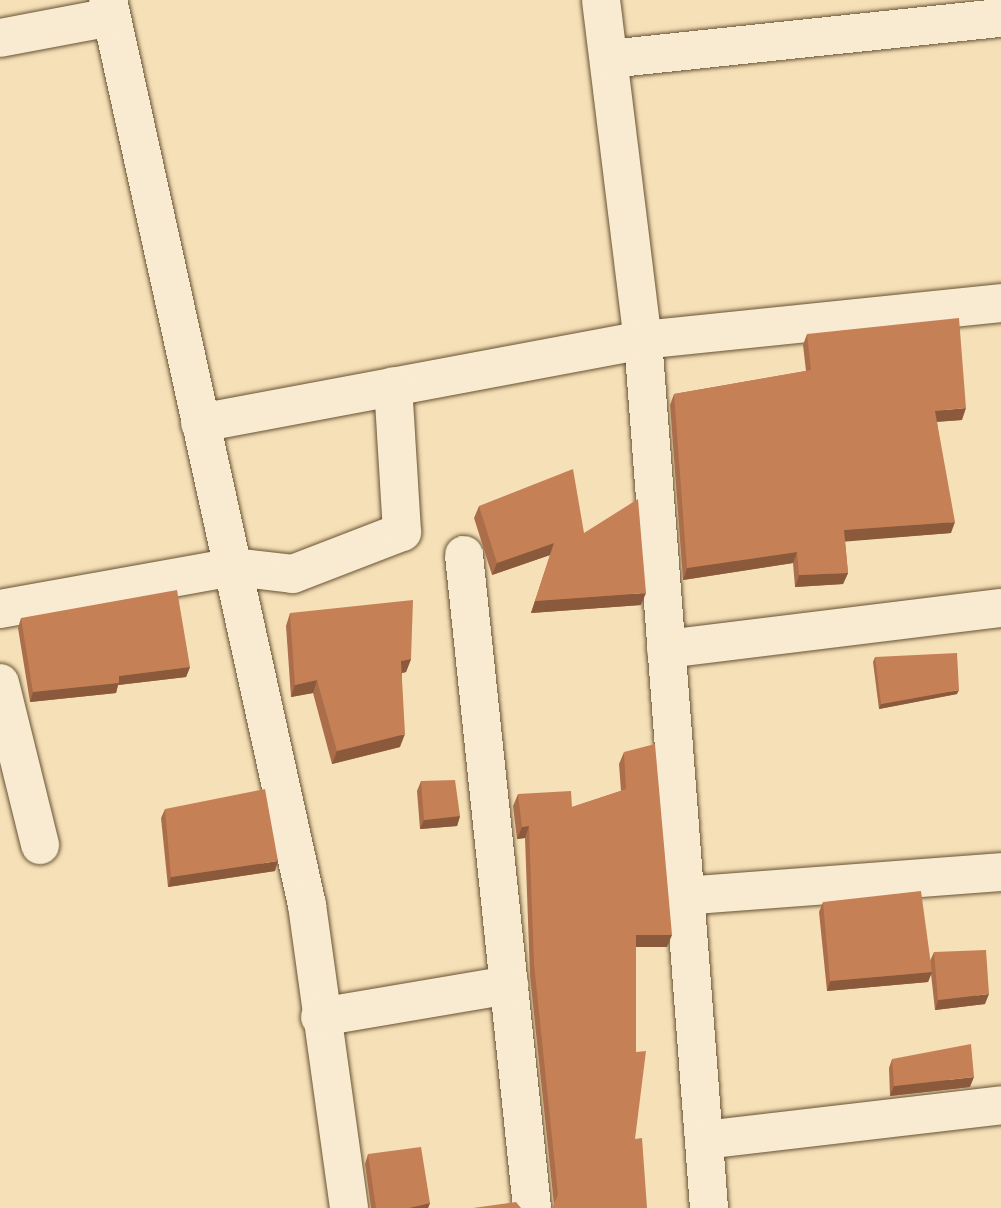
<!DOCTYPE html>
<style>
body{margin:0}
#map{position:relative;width:1001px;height:1208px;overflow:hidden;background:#f6e0b8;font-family:"IM FELL French Canon",serif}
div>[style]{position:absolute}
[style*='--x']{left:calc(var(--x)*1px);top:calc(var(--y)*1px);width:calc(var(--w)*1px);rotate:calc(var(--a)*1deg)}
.roads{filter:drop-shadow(0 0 2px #685333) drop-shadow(0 0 2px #685333)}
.minor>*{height:38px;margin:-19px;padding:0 19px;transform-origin:19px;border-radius:19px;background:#f9ebd1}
.wall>*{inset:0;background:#aa6e4a}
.shaded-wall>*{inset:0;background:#8b5a3c}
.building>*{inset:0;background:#c68056}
span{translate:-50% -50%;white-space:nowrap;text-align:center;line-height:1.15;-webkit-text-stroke:5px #f9ebd1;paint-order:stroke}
</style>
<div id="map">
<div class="roads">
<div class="minor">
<i style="--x:108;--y:0;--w:927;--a:77.6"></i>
<i style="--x:307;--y:905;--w:306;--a:82.1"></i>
<i style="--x:601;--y:0;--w:343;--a:83"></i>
<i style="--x:643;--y:340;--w:871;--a:85.65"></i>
<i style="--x:0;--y:38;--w:113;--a:-10.7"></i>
<i style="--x:609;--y:59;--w:394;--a:-6"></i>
<i style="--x:200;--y:423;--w:451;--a:-10.6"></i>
<i style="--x:643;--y:340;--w:360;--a:-5.9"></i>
<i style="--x:464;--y:555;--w:657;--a:84.05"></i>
<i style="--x:0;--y:609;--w:238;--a:-10.2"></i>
<i style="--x:234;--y:567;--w:59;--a:6.8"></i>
<i style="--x:293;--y:574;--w:117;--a:-21.1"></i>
<i style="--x:402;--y:532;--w:146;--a:-93.5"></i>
<i style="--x:666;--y:649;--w:337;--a:-7"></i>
<i style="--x:0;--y:683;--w:167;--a:76.1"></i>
<i style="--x:683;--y:896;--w:319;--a:-4.3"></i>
<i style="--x:320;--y:1017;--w:192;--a:-9.6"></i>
<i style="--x:705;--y:1140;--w:298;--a:-6.7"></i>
</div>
</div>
<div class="wall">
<i style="clip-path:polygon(807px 334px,962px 420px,937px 422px,951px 533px,845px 541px,848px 573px,843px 584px,795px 587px,793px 563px,683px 580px,670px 405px,674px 394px,806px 371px,803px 345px)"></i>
<i style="clip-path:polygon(479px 506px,584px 533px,641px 605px,531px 613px,550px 555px,492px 575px,474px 518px)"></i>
<i style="clip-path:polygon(290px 613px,411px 659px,406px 672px,402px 673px,400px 747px,332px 764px,313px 693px,291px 697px,286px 626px)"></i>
<i style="clip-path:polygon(21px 618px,190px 667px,186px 677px,118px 685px,116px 693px,30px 702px,18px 628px)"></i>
<i style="clip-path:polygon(875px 657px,957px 694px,879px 709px,873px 662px)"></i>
<i style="clip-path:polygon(624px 752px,667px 947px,636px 947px,636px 1052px,554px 1205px,530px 976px,525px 838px,517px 839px,513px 806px,518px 794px,572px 807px,621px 791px,619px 764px)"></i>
<i style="clip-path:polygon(421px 781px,460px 816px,457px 826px,420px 829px,417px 791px)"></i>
<i style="clip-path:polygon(165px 809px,275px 871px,168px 887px,161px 818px)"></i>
<i style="clip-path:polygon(823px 902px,930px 961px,934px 952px,985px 1004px,935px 1010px,931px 974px,928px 982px,827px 991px,819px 912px)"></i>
<i style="clip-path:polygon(892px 1059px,970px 1087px,890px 1096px,889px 1068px)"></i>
<i style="clip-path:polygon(368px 1154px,430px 1203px,428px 1208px,371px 1208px,365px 1164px)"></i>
</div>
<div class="shaded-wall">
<i style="clip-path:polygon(966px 408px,962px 420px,931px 422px,935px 411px)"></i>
<i style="clip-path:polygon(955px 522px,951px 533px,840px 542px,844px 530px)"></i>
<i style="clip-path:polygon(554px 543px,550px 555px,492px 575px,497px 563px)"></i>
<i style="clip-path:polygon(797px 552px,793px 563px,683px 580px,687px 568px)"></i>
<i style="clip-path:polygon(848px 573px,843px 584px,795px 587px,799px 575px)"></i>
<i style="clip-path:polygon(646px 593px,641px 605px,531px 613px,535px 601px)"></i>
<i style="clip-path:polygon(411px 659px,406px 672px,397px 674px,401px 661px)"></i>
<i style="clip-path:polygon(190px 667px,186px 677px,118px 685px,116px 693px,30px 702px,33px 692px,119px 676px)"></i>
<i style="clip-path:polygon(317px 680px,313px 693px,291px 697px,295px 685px)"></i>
<i style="clip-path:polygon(959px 690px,957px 694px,879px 709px,881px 704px)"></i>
<i style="clip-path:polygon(405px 734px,400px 747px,332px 764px,337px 751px)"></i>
<i style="clip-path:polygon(460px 816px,457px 826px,420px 829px,424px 820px)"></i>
<i style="clip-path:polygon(529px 826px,525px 838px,517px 839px,522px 827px)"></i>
<i style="clip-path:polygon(278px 861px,275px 871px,168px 887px,171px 877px)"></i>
<i style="clip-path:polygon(636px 935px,672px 935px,667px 947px,632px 947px)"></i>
<i style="clip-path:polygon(932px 972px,928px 982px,827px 991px,830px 981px)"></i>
<i style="clip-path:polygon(989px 994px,985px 1004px,935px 1010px,938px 1000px)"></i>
<i style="clip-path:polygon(974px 1077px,970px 1087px,890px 1096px,894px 1086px)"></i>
<i style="clip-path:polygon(430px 1203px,428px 1208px,409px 1208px)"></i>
</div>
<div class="building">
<i style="clip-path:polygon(959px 318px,966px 408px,935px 411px,955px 522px,844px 530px,848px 573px,799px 575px,797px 552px,687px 568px,674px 394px,811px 370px,807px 334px)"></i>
<i style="clip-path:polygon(573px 469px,584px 533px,638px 499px,646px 593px,535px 601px,554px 543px,497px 563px,479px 506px)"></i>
<i style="clip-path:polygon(177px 590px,190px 667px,119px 676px,119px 683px,33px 692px,21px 618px)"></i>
<i style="clip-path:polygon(413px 600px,411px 659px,401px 661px,405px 734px,337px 751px,317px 680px,295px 685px,290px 613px)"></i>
<i style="clip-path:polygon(957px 653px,959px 690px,881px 704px,875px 657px)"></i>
<i style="clip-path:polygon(655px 744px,672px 935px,636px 935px,636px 1052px,646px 1051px,635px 1139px,642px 1138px,647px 1208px,552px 1208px,558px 1195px,534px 964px,529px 826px,522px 827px,518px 794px,571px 791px,572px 807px,626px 789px,624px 752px)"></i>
<i style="clip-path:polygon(455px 780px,460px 816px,424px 820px,421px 781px)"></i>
<i style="clip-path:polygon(265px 789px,278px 861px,171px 877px,165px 809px)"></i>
<i style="clip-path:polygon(921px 891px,932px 972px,830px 981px,823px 902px)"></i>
<i style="clip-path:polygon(986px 950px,989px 994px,938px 1000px,934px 952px)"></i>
<i style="clip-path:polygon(971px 1044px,974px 1077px,894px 1086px,892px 1059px)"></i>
<i style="clip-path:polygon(421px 1147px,430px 1203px,409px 1208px,376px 1208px,368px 1154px)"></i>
<i style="clip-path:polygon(516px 1202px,521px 1208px,473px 1208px)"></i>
</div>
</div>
